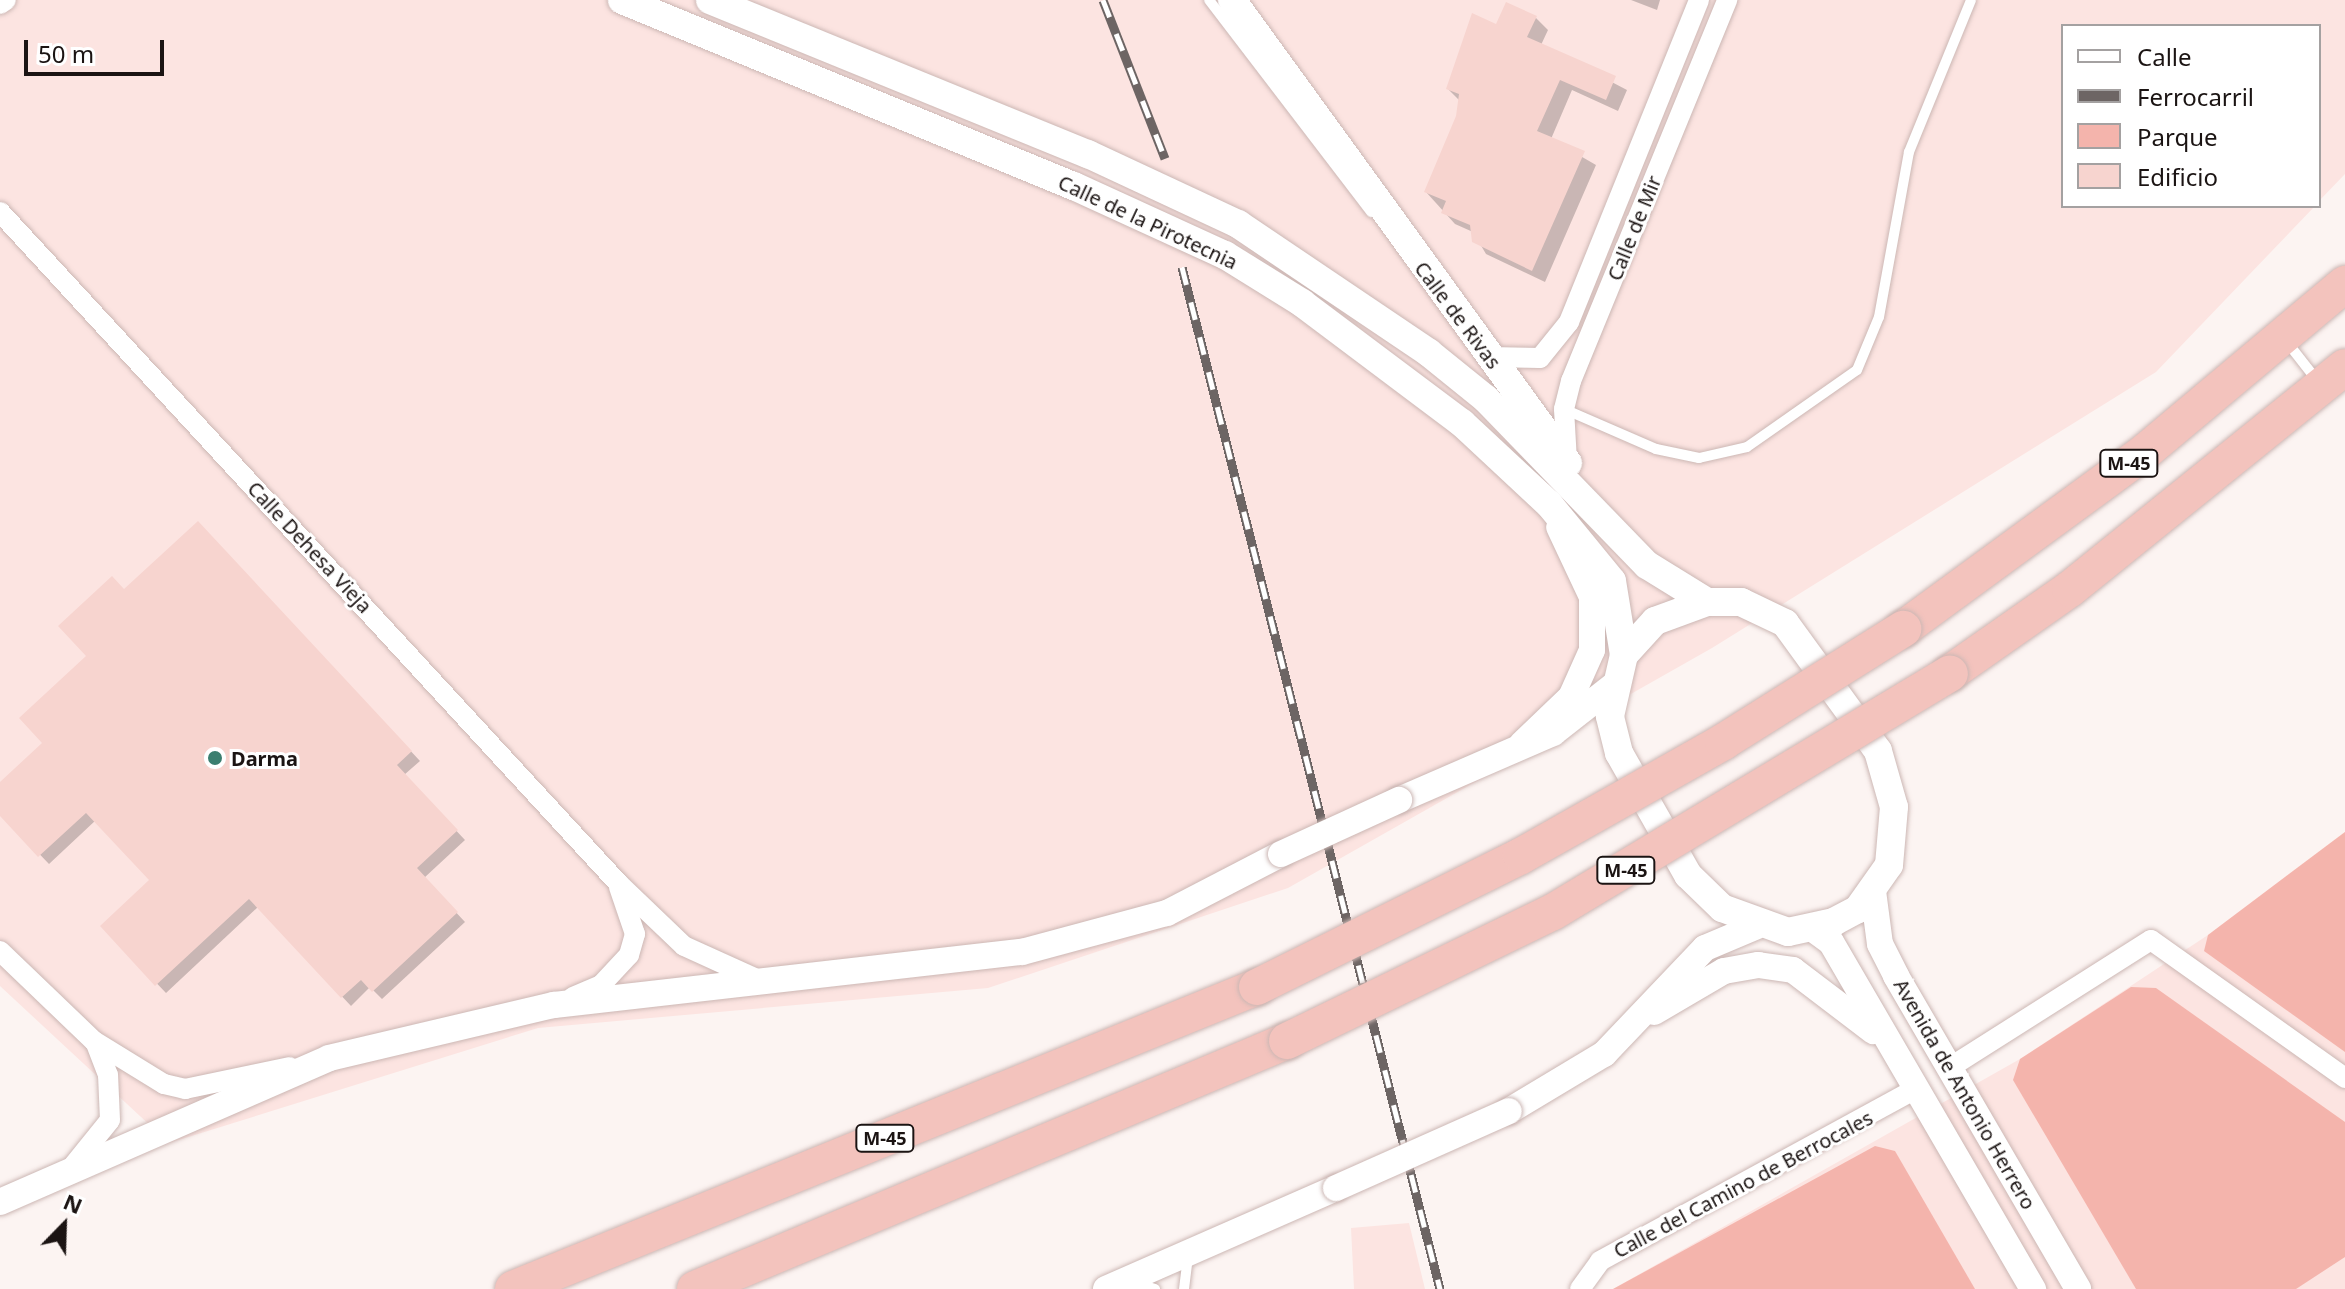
<!DOCTYPE html>
<style>
body{margin:0}
#map{position:relative;width:2345px;height:1289px;overflow:hidden;background:#fcf4f2;font-family:"Noto Sans",sans-serif}
div>[style]{position:absolute}
[style*='--x']{left:calc(var(--x)*1px);top:calc(var(--y)*1px);width:calc(var(--w)*1px);rotate:calc(var(--a)*1deg)}
.built>*{inset:0;background:#fce4e1}
.green>*{inset:0;background:#f4b4ac}
.shadow>*{inset:0;background:#0003}
.building>*{inset:0;background:#f7d4cf}
.roads{filter:drop-shadow(0 0 2px #ccb7b4) drop-shadow(0 0 2px #ccb7b4)}
.service>*{height:10px;margin:-5px;padding:0 5px;transform-origin:5px;border-radius:5px;background:#fff}
.minor>*{height:20px;margin:-10px;padding:0 10px;transform-origin:10px;border-radius:10px;background:#fff}
.tertiary>*{height:26px;margin:-13px;padding:0 13px;transform-origin:13px;border-radius:13px;background:#fff}
.secondary>*{height:28px;margin:-14px;padding:0 14px;transform-origin:14px;border-radius:14px;background:#fff}
.motorway>*{height:36px;margin:-18px;padding:0 18px;transform-origin:18px;border-radius:18px;background:#f3c3bd}
.rail>*{height:9px;margin-top:-4.5px;transform-origin:0;background:repeating-linear-gradient(90deg,#fff 0 18px,#6d6564 0 36px);box-sizing:border-box;border-block:2px solid #6d6564}
.bridges{filter:drop-shadow(0 0 2px #ccb7b4) drop-shadow(0 0 2px #ccb7b4)}
.tertiary-bridge>*{height:26px;margin:-13px;padding:0 13px;transform-origin:13px;border-radius:13px;background:#fff}
.motorway-bridge>*{height:36px;margin:-18px;padding:0 18px;transform-origin:18px;border-radius:18px;background:#f3c3bd}
.dots>*{width:22px;height:22px;translate:-50% -50%;box-sizing:border-box;border:4px solid #fff;border-radius:50%}
span{translate:-50% -50%;white-space:nowrap;text-align:center;line-height:1.15;-webkit-text-stroke:6px #fff;paint-order:stroke}
.shield-label span{padding:2px 6px;background:#fff;border:2px solid;border-radius:6px;-webkit-text-stroke-width:0}
.shield-label{font-size:18px;color:#1b1413;font-weight:700}
.street-label{font-size:20px;color:#1b1413}
.poi-label{font-size:20px;color:#1b1413;font-weight:700}
.left{translate:0 -50%;text-align:left}
.legend{position:absolute;left:2061px;top:24px;width:260px;height:184px;box-sizing:border-box;background:#fff;border:2px solid #a4a1a1;margin:0;padding:10px 14px;list-style:none;font-size:24px;color:#1b1413}
.legend li{display:flex;align-items:center;gap:16px;height:40px}
.legend b{width:40px;border:2px solid #a4a1a1}
.north{position:absolute;left:24px;top:1185px;width:80px;height:80px;-webkit-text-stroke:6px #fff;paint-order:stroke;rotate:23deg;font-size:22px;font-weight:700;line-height:32px;text-align:center;color:#1b1413}
.north::after{content:'';display:block;margin:auto;width:28px;height:36px;background:#1b1413;clip-path:polygon(50% 0,100% 100%,50% 72%,0 100%)}
.scale{position:absolute;left:24px;top:40px;width:140px;height:36px;box-sizing:border-box;border:4px solid #1b1413;border-top:0;padding-left:10px;font-size:24px;line-height:28px;white-space:nowrap;color:#1b1413;-webkit-text-stroke:6px #fff;paint-order:stroke}
</style>
<div id="map">
<div class="built">
<i style="clip-path:polygon(0 0,2345px 0,2345px 174px,2319px 201px,2319px 26px,2063px 26px,2063px 206px,2315px 206px,2156px 372px,1712px 648px,1288px 888px,988px 988px,538px 1028px,169px 1143px,0 986px)"></i>
<i style="clip-path:polygon(2345px 832px,2345px 1289px,1613px 1289px,2020px 1059px,2208px 935px)"></i>
<i style="clip-path:polygon(1409px 1223px,1425px 1289px,1354px 1289px,1351px 1228px)"></i>
</div>
<div class="green">
<i style="clip-path:polygon(2345px 832px,2345px 1052px,2204px 951px,2208px 935px)"></i>
<i style="clip-path:polygon(2131px 987px,2156px 988px,2345px 1122px,2345px 1257px,2296px 1289px,2136px 1289px,2013px 1080px,2020px 1059px)"></i>
<i style="clip-path:polygon(1875px 1146px,1895px 1151px,1975px 1289px,1613px 1289px)"></i>
</div>
<div class="shadow">
<i style="clip-path:polygon(1631px 0,1660px 0,1657px 10px)"></i>
<i style="clip-path:polygon(1536px 18px,1548px 30px,1541px 45px,1627px 90px,1618px 111px,1572px 90px,1551px 139px,1596px 165px,1545px 282px,1486px 254px,1473px 232px,1455px 224px,1426px 192px,1458px 116px,1460px 101px,1448px 89px,1497px 26px)"></i>
<i style="clip-path:polygon(207px 532px,420px 761px,404px 775px,465px 840px,424px 878px,465px 922px,382px 999px,370px 987px,351px 1006px,258px 907px,166px 993px,102px 926px,152px 880px,96px 820px,49px 864px,0 813px,0 785px,45px 743px,124px 592px)"></i>
</div>
<div class="building">
<i style="clip-path:polygon(1506px 2px,1537px 16px,1527px 37px,1616px 76px,1606px 100px,1560px 80px,1537px 131px,1585px 151px,1532px 271px,1472px 242px,1470px 225px,1441px 213px,1446px 201px,1424px 192px,1456px 116px,1459px 94px,1446px 89px,1472px 13px,1496px 24px)"></i>
<i style="clip-path:polygon(198px 521px,412px 751px,397px 765px,458px 830px,417px 868px,458px 912px,372px 992px,361px 980px,341px 998px,249px 899px,155px 986px,100px 926px,149px 880px,86px 813px,38px 857px,0 816px,0 782px,42px 743px,19px 718px,86px 656px,58px 626px,112px 576px,124px 589px)"></i>
</div>
<div class="roads">
<div class="service">
<i style="--x:1209;--y:0;--w:267;--a:52.6"></i>
<i style="--x:2287;--y:342;--w:52;--a:52"></i>
<i style="--x:1564;--y:409;--w:100;--a:23.5"></i>
<i style="--x:1656;--y:449;--w:44;--a:11.8"></i>
<i style="--x:1699;--y:458;--w:49;--a:-12.9"></i>
<i style="--x:1747;--y:447;--w:134;--a:-35"></i>
<i style="--x:1857;--y:370;--w:57;--a:-67.5"></i>
<i style="--x:1879;--y:317;--w:168;--a:-79.7"></i>
<i style="--x:1909;--y:152;--w:164;--a:-67.8"></i>
<i style="--x:1135;--y:1283;--w:21;--a:17"></i>
<i style="--x:1184;--y:1289;--w:33;--a:-83"></i>
</div>
<div class="minor">
<i style="--x:0;--y:4;--w:7;--a:-34"></i>
<i style="--x:0;--y:212;--w:912;--a:47.35"></i>
<i style="--x:618;--y:883;--w:91;--a:43.7"></i>
<i style="--x:684;--y:946;--w:85;--a:24.4"></i>
<i style="--x:1489;--y:357;--w:51;--a:1.1"></i>
<i style="--x:1540;--y:358;--w:46;--a:-51.1"></i>
<i style="--x:1569;--y:322;--w:347;--a:-68"></i>
<i style="--x:1567;--y:461;--w:52;--a:-93.3"></i>
<i style="--x:1564;--y:409;--w:29;--a:-76"></i>
<i style="--x:1571;--y:381;--w:412;--a:-67.7"></i>
<i style="--x:0;--y:951;--w:130;--a:43.8"></i>
<i style="--x:94;--y:1041;--w:82;--a:31.6"></i>
<i style="--x:164;--y:1084;--w:22;--a:13"></i>
<i style="--x:185;--y:1089;--w:107;--a:-11.8"></i>
<i style="--x:573;--y:997;--w:30;--a:-23"></i>
<i style="--x:601;--y:985;--w:41;--a:-47"></i>
<i style="--x:629;--y:955;--w:22;--a:-74"></i>
<i style="--x:635;--y:934;--w:50;--a:-108.8"></i>
<i style="--x:1949;--y:1068;--w:239;--a:-32.4"></i>
<i style="--x:2151;--y:940;--w:238;--a:35.4"></i>
<i style="--x:72;--y:1167;--w:60;--a:-51"></i>
<i style="--x:110;--y:1120;--w:45;--a:-92.5"></i>
<i style="--x:108;--y:1075;--w:33;--a:-111"></i>
<i style="--x:1580;--y:1289;--w:34;--a:-54"></i>
<i style="--x:1600;--y:1261;--w:360;--a:-28.6"></i>
</div>
<div class="tertiary">
<i style="--x:1522;--y:744;--w:68;--a:-43.8"></i>
<i style="--x:1571;--y:697;--w:51;--a:-65.9"></i>
<i style="--x:1592;--y:650;--w:53;--a:-90"></i>
<i style="--x:1592;--y:597;--w:77;--a:-115.2"></i>
<i style="--x:1399;--y:800;--w:168;--a:-23.5"></i>
<i style="--x:1553;--y:733;--w:76;--a:-38.1"></i>
<i style="--x:1873;--y:891;--w:53;--a:82.5"></i>
<i style="--x:1880;--y:944;--w:36;--a:63"></i>
<i style="--x:1896;--y:976;--w:362;--a:59.8"></i>
<i style="--x:1813;--y:929;--w:22;--a:36"></i>
<i style="--x:1831;--y:942;--w:402;--a:59.8"></i>
<i style="--x:1654;--y:1012;--w:81;--a:-30.4"></i>
<i style="--x:1724;--y:971;--w:35;--a:-10"></i>
<i style="--x:1758;--y:965;--w:35;--a:8"></i>
<i style="--x:1793;--y:970;--w:101;--a:37.3"></i>
<i style="--x:1509;--y:1111;--w:111;--a:-31"></i>
<i style="--x:1604;--y:1054;--w:146;--a:-46.4"></i>
<i style="--x:1705;--y:948;--w:56;--a:-22.9"></i>
<i style="--x:0;--y:1202;--w:359;--a:-23.6"></i>
<i style="--x:329;--y:1058;--w:231;--a:-13.3"></i>
<i style="--x:554;--y:1005;--w:471;--a:-6.5"></i>
<i style="--x:1022;--y:952;--w:150;--a:-15.1"></i>
<i style="--x:1167;--y:913;--w:128;--a:-27.4"></i>
<i style="--x:1106;--y:1289;--w:251;--a:-23.7"></i>
</div>
<div class="secondary">
<i style="--x:622;--y:0;--w:489;--a:22.4"></i>
<i style="--x:1074;--y:186;--w:166;--a:24.6"></i>
<i style="--x:1225;--y:255;--w:91;--a:31.9"></i>
<i style="--x:1302;--y:303;--w:200;--a:36.9"></i>
<i style="--x:1462;--y:423;--w:119;--a:43"></i>
<i style="--x:1549;--y:504;--w:99;--a:50.7"></i>
<i style="--x:1612;--y:581;--w:75;--a:80.8"></i>
<i style="--x:710;--y:0;--w:408;--a:22.2"></i>
<i style="--x:1088;--y:154;--w:166;--a:25"></i>
<i style="--x:1238;--y:224;--w:230;--a:34"></i>
<i style="--x:1429;--y:353;--w:73;--a:38.9"></i>
<i style="--x:1486;--y:399;--w:231;--a:45.9"></i>
<i style="--x:1647;--y:565;--w:70;--a:31.7"></i>
<i style="--x:1232;--y:0;--w:572;--a:54.03"></i>
<i style="--x:1707;--y:602;--w:34;--a:0"></i>
<i style="--x:1741;--y:602;--w:49;--a:25.5"></i>
<i style="--x:1785;--y:623;--w:158;--a:54"></i>
<i style="--x:1878;--y:751;--w:58;--a:74.1"></i>
<i style="--x:1894;--y:807;--w:58;--a:94.9"></i>
<i style="--x:1889;--y:865;--w:54;--a:125.2"></i>
<i style="--x:1858;--y:909;--w:27;--a:152"></i>
<i style="--x:1834;--y:922;--w:47;--a:167.7"></i>
<i style="--x:1788;--y:932;--w:70;--a:-160"></i>
<i style="--x:1722;--y:908;--w:47;--a:-135.9"></i>
<i style="--x:1688;--y:875;--w:140;--a:-119.5"></i>
<i style="--x:1619;--y:753;--w:38;--a:-104"></i>
<i style="--x:1610;--y:716;--w:63;--a:-77.1"></i>
<i style="--x:1624;--y:655;--w:46;--a:-47.6"></i>
<i style="--x:1655;--y:621;--w:55;--a:-20.1"></i>
</div>
<div class="motorway">
<i style="--x:1903;--y:629;--w:301;--a:-36.2"></i>
<i style="--x:2146;--y:451;--w:260;--a:-40"></i>
<i style="--x:1950;--y:673;--w:146;--a:-35"></i>
<i style="--x:2070;--y:589;--w:353;--a:-38.9"></i>
<i style="--x:513;--y:1289;--w:803;--a:-22.09"></i>
<i style="--x:695;--y:1289;--w:642;--a:-22.73"></i>
</div>
</div>
<div class="rail">
<i style="--x:1103;--y:0;--w:170;--a:68.6"></i>
<i style="--x:1182;--y:267;--w:1054;--a:75.83"></i>
</div>
<div class="bridges">
<div class="tertiary-bridge">
<i style="--x:1281;--y:854;--w:130;--a:-24.6"></i>
<i style="--x:1336;--y:1188;--w:189;--a:-24"></i>
</div>
<div class="motorway-bridge">
<i style="--x:1257;--y:987;--w:295;--a:-26.4"></i>
<i style="--x:1521;--y:856;--w:232;--a:-29.4"></i>
<i style="--x:1723;--y:742;--w:213;--a:-32.1"></i>
<i style="--x:1287;--y:1041;--w:296;--a:-25.9"></i>
<i style="--x:1553;--y:912;--w:463;--a:-31"></i>
</div>
</div>
<div class="dots">
<i style="left:215px;top:758px;background:#3b7e6f"></i>
</div>
<div class="shield-label">
<span style="left:2129px;top:463px">M-45</span>
<span style="left:1626px;top:870px">M-45</span>
<span style="left:885px;top:1138px">M-45</span>
</div>
<div class="street-label">
<span style="left:1148px;top:222px;rotate:25deg">Calle de la Pirotecnia</span>
<span style="left:1634px;top:228px;rotate:-68deg">Calle de Mir</span>
<span style="left:1458px;top:315px;rotate:53deg">Calle de Rivas</span>
<span style="left:310px;top:547px;rotate:47deg">Calle Dehesa Vieja</span>
<span style="left:1965px;top:1094px;rotate:60deg">Avenida de Antonio Herrero</span>
<span style="left:1743px;top:1184px;rotate:-28deg">Calle del Camino de Berrocales</span>
</div>
<div class="poi-label">
<span class="left" style="left:231px;top:758px">Darma</span>
</div>
<ul class="legend">
<li><b style="height:10px;background:#fff"></b>Calle</li>
<li><b style="height:10px;background:#6d6564"></b>Ferrocarril</li>
<li><b style="height:22px;background:#f4b4ac"></b>Parque</li>
<li><b style="height:22px;background:#f7d4cf"></b>Edificio</li>
</ul>
<div class="north">N</div>
<div class="scale">50 m</div>
</div>
